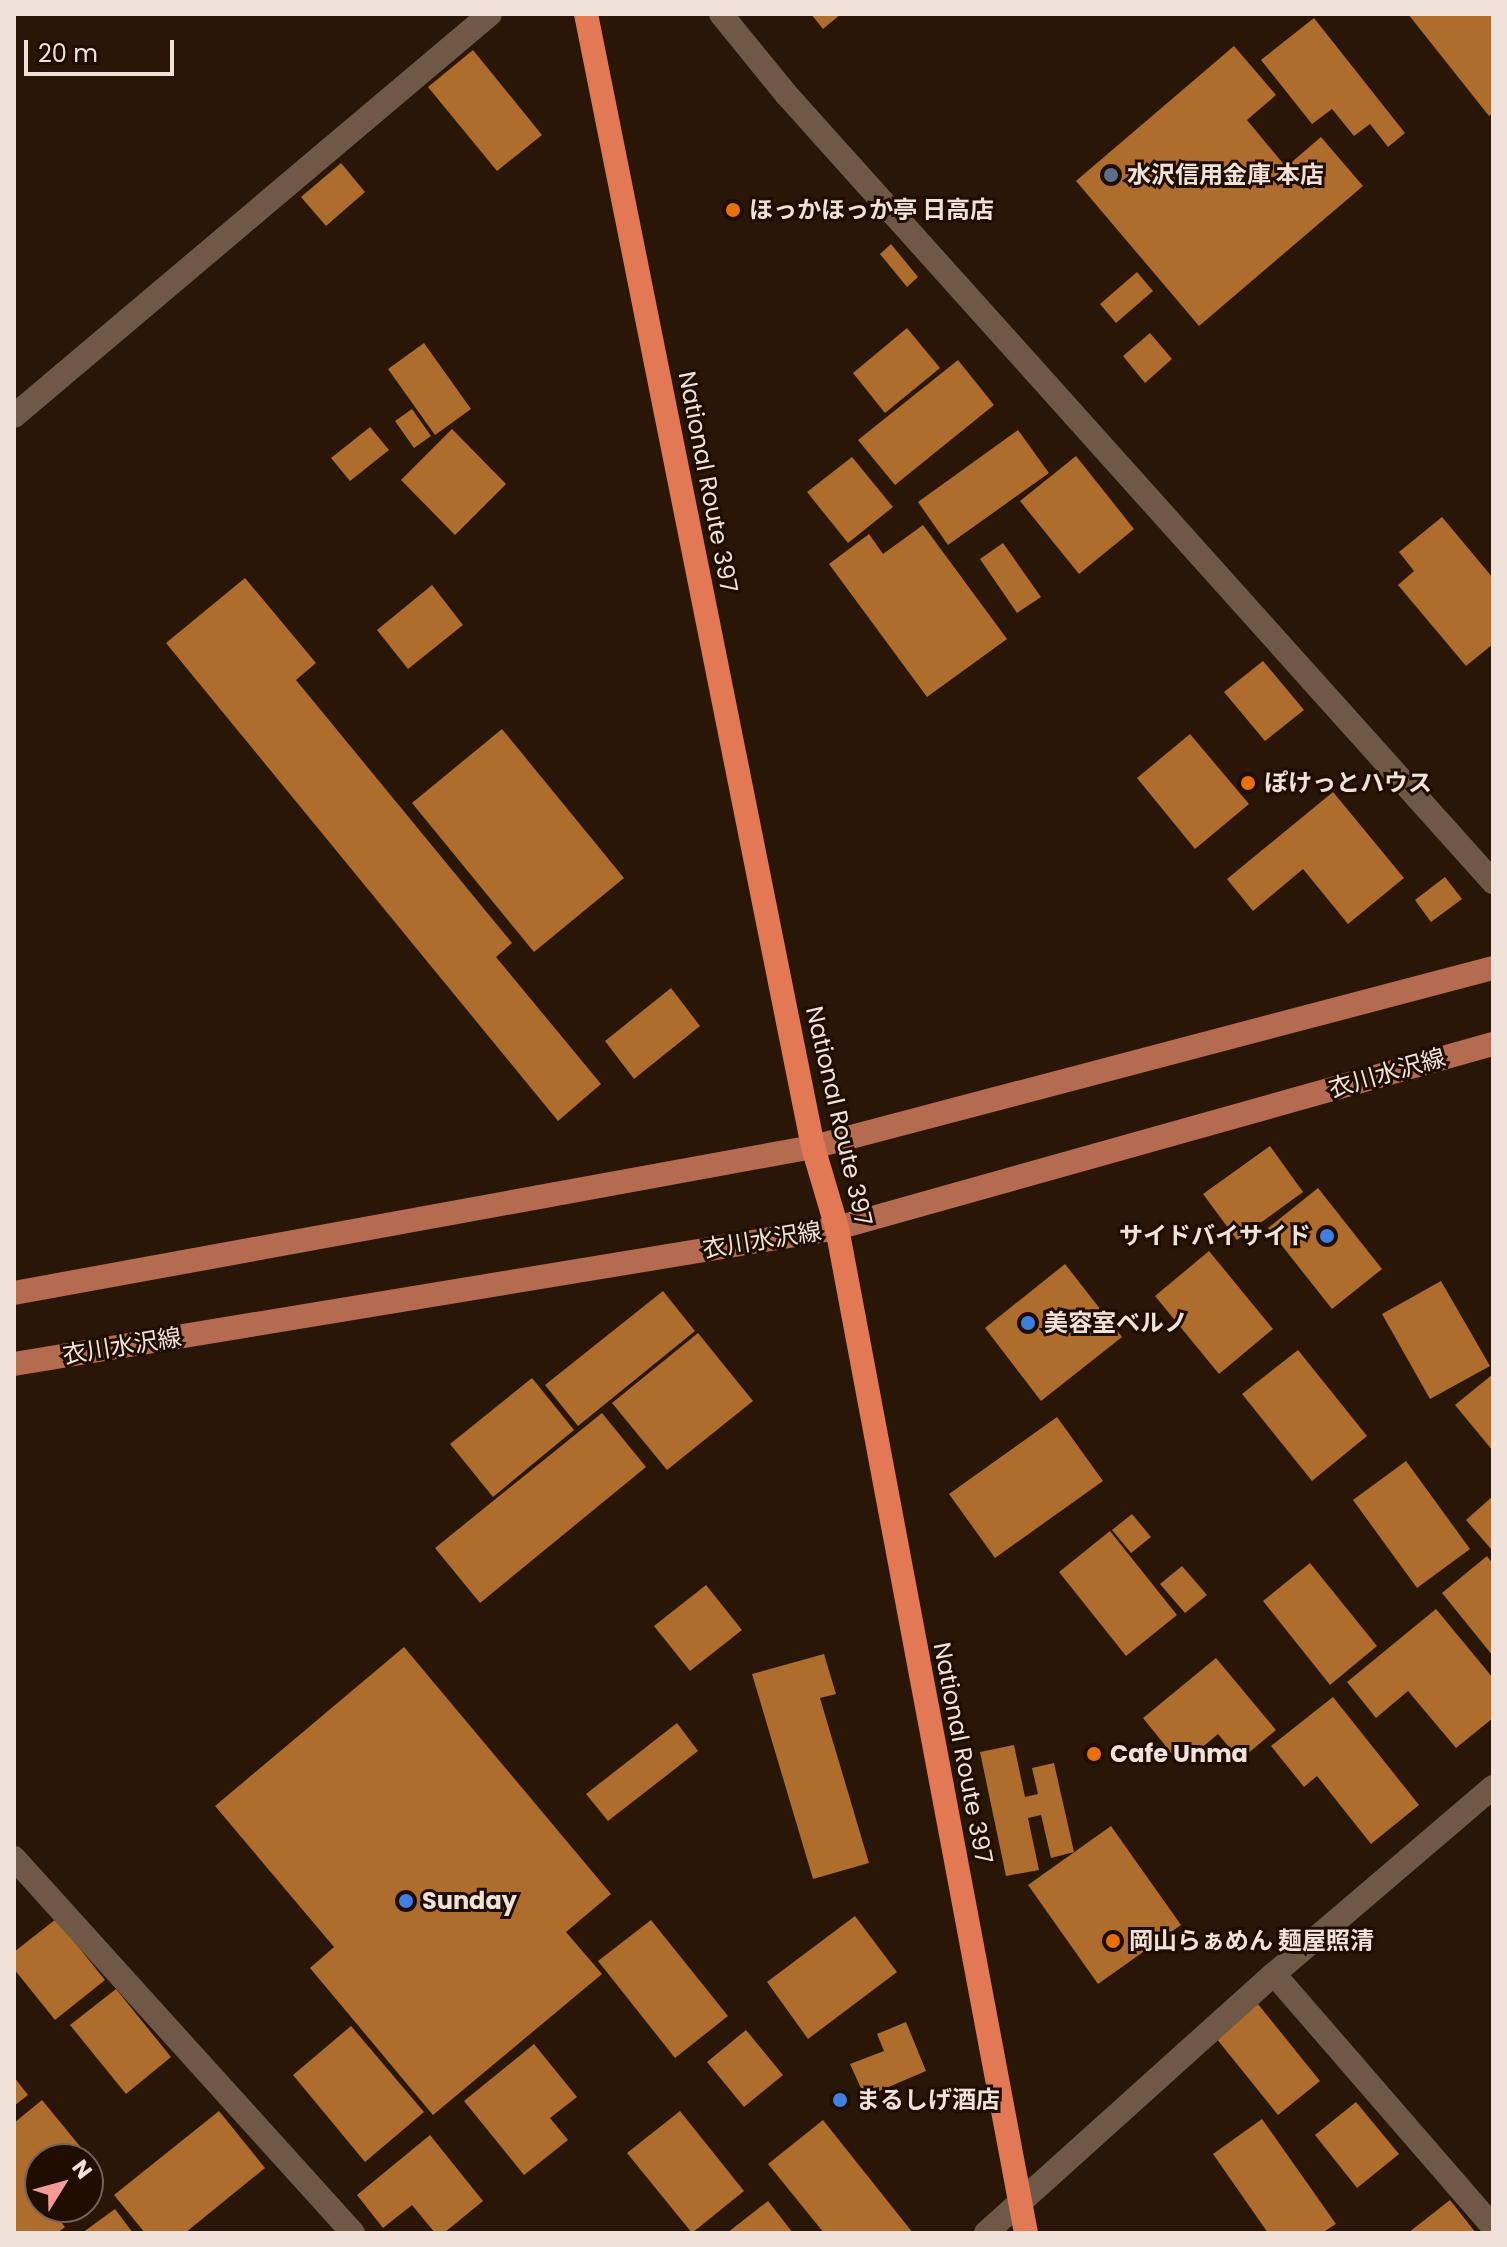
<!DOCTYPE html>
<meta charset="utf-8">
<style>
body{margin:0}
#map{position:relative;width:1507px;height:2247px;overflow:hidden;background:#2a1606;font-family:Poppins,"Noto Sans JP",sans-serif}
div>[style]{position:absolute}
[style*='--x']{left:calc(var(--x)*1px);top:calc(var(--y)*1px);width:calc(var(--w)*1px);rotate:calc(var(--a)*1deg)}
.building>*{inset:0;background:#af6d2d}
.minor>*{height:24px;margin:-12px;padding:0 12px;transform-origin:12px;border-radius:12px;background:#6f5846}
.major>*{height:24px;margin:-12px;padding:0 12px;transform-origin:12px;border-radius:12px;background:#b56b4f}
.highway>*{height:24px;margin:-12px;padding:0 12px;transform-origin:12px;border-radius:12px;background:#e37855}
.dots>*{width:22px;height:22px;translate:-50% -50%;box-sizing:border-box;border:4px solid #200d01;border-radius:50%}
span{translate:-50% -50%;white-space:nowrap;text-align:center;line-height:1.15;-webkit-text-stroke:6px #200d01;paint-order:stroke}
.poi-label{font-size:24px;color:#f0e2d8;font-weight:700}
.left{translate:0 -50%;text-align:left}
.right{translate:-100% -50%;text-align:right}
.street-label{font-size:24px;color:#f0e2d8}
.frame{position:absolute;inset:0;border:16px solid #f0e2d8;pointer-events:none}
.north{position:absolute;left:24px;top:2143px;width:80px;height:80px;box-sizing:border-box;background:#200d01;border:2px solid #736257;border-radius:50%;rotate:53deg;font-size:22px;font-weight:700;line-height:32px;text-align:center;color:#f0e2d8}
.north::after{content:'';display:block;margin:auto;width:28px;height:36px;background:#f59b97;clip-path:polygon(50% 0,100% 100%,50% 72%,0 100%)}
.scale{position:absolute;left:24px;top:40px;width:150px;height:36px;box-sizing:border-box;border:4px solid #f0e2d8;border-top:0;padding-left:10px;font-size:24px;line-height:28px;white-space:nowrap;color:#f0e2d8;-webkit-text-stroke:6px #200d01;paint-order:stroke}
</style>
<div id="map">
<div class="building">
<i style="clip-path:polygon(811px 14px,841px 14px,823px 29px)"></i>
<i style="clip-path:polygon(1408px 14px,1493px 14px,1493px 113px,1489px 116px)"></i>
<i style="clip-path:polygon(1314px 18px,1405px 133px,1388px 147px,1370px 124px,1354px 136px,1332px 109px,1312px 124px,1261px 60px)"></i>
<i style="clip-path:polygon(1234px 46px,1276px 95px,1247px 120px,1286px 167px,1321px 137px,1363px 186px,1199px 326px,1076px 181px)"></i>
<i style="clip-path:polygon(473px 50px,542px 135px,497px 171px,428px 87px)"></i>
<i style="clip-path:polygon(341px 163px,365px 192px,326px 226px,301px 197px)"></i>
<i style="clip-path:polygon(891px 244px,918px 277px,907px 287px,880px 254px)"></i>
<i style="clip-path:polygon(1137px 272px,1153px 291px,1116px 323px,1100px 304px)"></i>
<i style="clip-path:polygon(907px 328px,940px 368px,885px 413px,853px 373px)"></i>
<i style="clip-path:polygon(1150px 333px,1172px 359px,1145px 383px,1123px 356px)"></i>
<i style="clip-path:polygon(424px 343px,471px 409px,435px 435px,388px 369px)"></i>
<i style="clip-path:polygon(958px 360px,994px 405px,895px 485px,858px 440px)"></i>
<i style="clip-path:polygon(412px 409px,431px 436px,414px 448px,395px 421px)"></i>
<i style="clip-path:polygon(370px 427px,389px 450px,350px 481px,331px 458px)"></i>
<i style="clip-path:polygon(452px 429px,506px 484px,455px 535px,401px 480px)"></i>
<i style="clip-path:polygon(1018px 430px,1049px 473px,948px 545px,918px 502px)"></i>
<i style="clip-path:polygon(1076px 456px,1134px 529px,1079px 574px,1020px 501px)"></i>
<i style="clip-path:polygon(852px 457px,893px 507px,848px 543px,807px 492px)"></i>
<i style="clip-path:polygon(1442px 517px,1493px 578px,1493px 644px,1466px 666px,1398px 585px,1414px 571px,1399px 552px)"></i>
<i style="clip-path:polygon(923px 525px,1007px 639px,927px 697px,829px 564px,869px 534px,883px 554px)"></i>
<i style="clip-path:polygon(1003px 543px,1041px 597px,1017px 613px,980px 559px)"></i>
<i style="clip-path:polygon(245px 578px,316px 663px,296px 680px,512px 943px,496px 957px,601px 1084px,558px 1121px,166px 643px)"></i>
<i style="clip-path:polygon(432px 585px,463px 625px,408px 669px,377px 630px)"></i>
<i style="clip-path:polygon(1263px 661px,1304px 710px,1265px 741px,1224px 692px)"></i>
<i style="clip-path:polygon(502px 729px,624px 878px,534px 952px,412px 803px)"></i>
<i style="clip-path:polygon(1190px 734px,1249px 804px,1195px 849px,1137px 778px)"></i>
<i style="clip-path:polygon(1333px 792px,1404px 878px,1348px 924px,1303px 869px,1253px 911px,1227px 879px)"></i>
<i style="clip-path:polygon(1445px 877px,1462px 899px,1431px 922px,1415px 900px)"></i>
<i style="clip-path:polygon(671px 988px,700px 1026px,634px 1079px,605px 1041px)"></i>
<i style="clip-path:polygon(1270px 1146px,1303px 1192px,1237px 1240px,1203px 1194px)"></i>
<i style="clip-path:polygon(1318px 1188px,1382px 1269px,1332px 1309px,1268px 1228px)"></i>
<i style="clip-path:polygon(1209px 1251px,1273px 1329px,1219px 1374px,1155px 1296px)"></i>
<i style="clip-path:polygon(1065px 1264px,1122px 1337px,1041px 1401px,985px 1328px)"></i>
<i style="clip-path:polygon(1441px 1281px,1490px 1366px,1430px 1399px,1382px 1314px)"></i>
<i style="clip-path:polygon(663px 1291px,695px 1331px,578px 1426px,545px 1385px)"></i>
<i style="clip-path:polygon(698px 1333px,753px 1401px,667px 1470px,612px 1403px)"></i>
<i style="clip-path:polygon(1298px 1350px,1367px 1436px,1312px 1481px,1242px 1394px)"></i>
<i style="clip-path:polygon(1493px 1374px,1493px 1451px,1455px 1405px)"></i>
<i style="clip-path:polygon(532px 1378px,574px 1430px,493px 1497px,450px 1444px)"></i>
<i style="clip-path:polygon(602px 1413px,646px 1467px,480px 1603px,435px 1548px)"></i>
<i style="clip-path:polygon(1057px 1417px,1103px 1481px,995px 1558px,949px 1494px)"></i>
<i style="clip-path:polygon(1406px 1461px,1470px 1549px,1417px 1588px,1353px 1500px)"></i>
<i style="clip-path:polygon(1493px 1496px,1493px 1547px,1491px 1549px,1466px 1520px)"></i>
<i style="clip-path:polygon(1132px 1514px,1151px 1537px,1131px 1553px,1112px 1530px)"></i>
<i style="clip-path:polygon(1110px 1531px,1177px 1615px,1126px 1656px,1059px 1572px)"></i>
<i style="clip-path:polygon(1487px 1556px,1493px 1564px,1493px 1656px,1442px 1593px)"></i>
<i style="clip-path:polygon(1310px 1563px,1377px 1646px,1330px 1685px,1263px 1601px)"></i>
<i style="clip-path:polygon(1182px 1566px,1207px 1595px,1185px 1613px,1160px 1584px)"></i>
<i style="clip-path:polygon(706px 1585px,742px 1630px,690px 1671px,654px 1626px)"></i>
<i style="clip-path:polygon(1436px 1609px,1493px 1678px,1493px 1718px,1456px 1748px,1408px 1691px,1376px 1718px,1347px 1682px)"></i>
<i style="clip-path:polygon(404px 1647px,611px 1894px,566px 1932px,602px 1974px,433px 2115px,310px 1968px,334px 1947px,215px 1806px)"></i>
<i style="clip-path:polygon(824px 1654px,836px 1694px,820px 1698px,869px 1863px,813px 1879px,752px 1674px)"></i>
<i style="clip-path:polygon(1216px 1658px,1276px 1730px,1240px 1760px,1218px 1734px,1181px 1765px,1143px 1718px)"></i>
<i style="clip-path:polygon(1333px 1697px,1419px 1805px,1371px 1844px,1317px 1776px,1304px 1787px,1271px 1746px)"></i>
<i style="clip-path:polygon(677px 1723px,698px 1751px,608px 1821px,586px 1794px)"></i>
<i style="clip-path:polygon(1014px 1745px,1025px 1797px,1038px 1794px,1032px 1768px,1054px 1763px,1074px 1852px,1051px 1858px,1041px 1815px,1028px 1818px,1039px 1870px,1006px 1876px,980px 1752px)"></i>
<i style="clip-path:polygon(1111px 1826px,1181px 1925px,1098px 1984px,1028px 1885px)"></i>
<i style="clip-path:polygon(855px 1916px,897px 1972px,808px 2039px,767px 1982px)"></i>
<i style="clip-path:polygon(56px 1919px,105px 1980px,55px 2020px,14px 1969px,14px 1952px)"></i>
<i style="clip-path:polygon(651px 1920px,728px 2016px,675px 2058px,598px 1961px)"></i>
<i style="clip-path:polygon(116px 1989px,171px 2057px,126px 2094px,70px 2025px)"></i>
<i style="clip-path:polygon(1258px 2004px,1320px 2081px,1278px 2115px,1216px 2038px)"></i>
<i style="clip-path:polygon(906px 2022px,926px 2071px,865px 2097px,850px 2064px,884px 2051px,877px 2034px)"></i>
<i style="clip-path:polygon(351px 2026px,424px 2112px,365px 2162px,293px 2075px)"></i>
<i style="clip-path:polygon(746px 2030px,783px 2075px,744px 2107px,707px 2062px)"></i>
<i style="clip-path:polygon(534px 2044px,577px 2097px,550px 2118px,568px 2140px,524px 2175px,464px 2101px)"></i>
<i style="clip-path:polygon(14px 2077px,28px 2095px,14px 2106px)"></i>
<i style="clip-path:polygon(42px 2100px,83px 2150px,71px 2159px,40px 2159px,40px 2184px,34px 2189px,40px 2197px,40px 2207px,48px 2207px,65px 2227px,57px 2233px,14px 2233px,14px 2123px)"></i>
<i style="clip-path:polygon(1356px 2102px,1399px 2154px,1357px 2188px,1315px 2135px)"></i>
<i style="clip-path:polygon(219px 2111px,265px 2168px,185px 2233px,145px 2233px,114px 2195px)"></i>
<i style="clip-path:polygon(680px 2111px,744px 2191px,692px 2233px,627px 2153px)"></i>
<i style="clip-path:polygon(1262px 2119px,1336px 2224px,1322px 2233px,1268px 2233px,1213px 2154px)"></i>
<i style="clip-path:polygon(823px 2120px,913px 2233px,824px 2233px,768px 2164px)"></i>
<i style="clip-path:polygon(430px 2135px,483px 2201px,444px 2233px,435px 2233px,412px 2205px,383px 2228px,357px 2195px)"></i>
<i style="clip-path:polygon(1450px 2200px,1476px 2233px,1408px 2233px)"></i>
<i style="clip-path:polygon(768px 2201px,793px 2233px,727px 2233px)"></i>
<i style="clip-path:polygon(115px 2209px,133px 2233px,82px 2233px)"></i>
</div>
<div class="minor">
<i style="--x:721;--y:14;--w:103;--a:50.9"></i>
<i style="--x:786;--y:94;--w:1059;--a:48.1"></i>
<i style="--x:14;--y:416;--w:623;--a:-40.18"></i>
<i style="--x:14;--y:1858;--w:506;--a:47.89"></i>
<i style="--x:1274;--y:1974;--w:335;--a:49.1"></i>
<i style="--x:986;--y:2233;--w:387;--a:-42"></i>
<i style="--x:1274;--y:1974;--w:288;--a:-40.5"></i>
</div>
<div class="major">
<i style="--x:14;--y:1293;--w:812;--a:-10.36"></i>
<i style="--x:813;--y:1147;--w:703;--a:-14.75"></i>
<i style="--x:14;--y:1364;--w:834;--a:-9.38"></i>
<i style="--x:837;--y:1228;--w:681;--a:-15.67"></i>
</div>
<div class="highway">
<i style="--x:586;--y:14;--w:1156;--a:78.67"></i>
<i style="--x:813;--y:1147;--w:84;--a:73.5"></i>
<i style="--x:837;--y:1228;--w:1023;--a:79.35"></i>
</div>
<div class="dots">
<i style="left:1111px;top:175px;background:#5c6f8a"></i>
<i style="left:733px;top:210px;background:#e8710a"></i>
<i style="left:1248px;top:783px;background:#e8710a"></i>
<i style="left:1327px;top:1236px;background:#3f7fe0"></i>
<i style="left:1028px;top:1323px;background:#3f7fe0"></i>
<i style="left:1094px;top:1754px;background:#e8710a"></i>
<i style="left:406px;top:1901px;background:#3f7fe0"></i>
<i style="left:1113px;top:1941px;background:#e8710a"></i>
<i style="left:840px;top:2100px;background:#3f7fe0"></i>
</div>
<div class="poi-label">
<span class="left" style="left:1127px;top:175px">水沢信用金庫 本店</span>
<span class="left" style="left:749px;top:210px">ほっかほっか亭 日高店</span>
<span class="left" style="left:1264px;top:783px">ぽけっとハウス</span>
<span class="right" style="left:1311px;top:1236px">サイドバイサイド</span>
<span class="left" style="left:1044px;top:1323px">美容室ベルノ</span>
<span class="left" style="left:1110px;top:1754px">Cafe Unma</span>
<span class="left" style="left:422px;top:1901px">Sunday</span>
<span class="left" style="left:1129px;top:1941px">岡山らぁめん 麺屋照清</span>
<span class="left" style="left:856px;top:2100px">まるしげ酒店</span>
</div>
<div class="street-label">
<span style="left:708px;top:482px;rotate:79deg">National Route 397</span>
<span style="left:1387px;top:1073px;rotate:-16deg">衣川水沢線</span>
<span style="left:839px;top:1116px;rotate:77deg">National Route 397</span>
<span style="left:762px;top:1240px;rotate:-9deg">衣川水沢線</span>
<span style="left:122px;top:1346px;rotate:-9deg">衣川水沢線</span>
<span style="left:963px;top:1753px;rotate:79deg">National Route 397</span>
</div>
<div class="frame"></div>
<div class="north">N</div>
<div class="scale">20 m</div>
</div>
